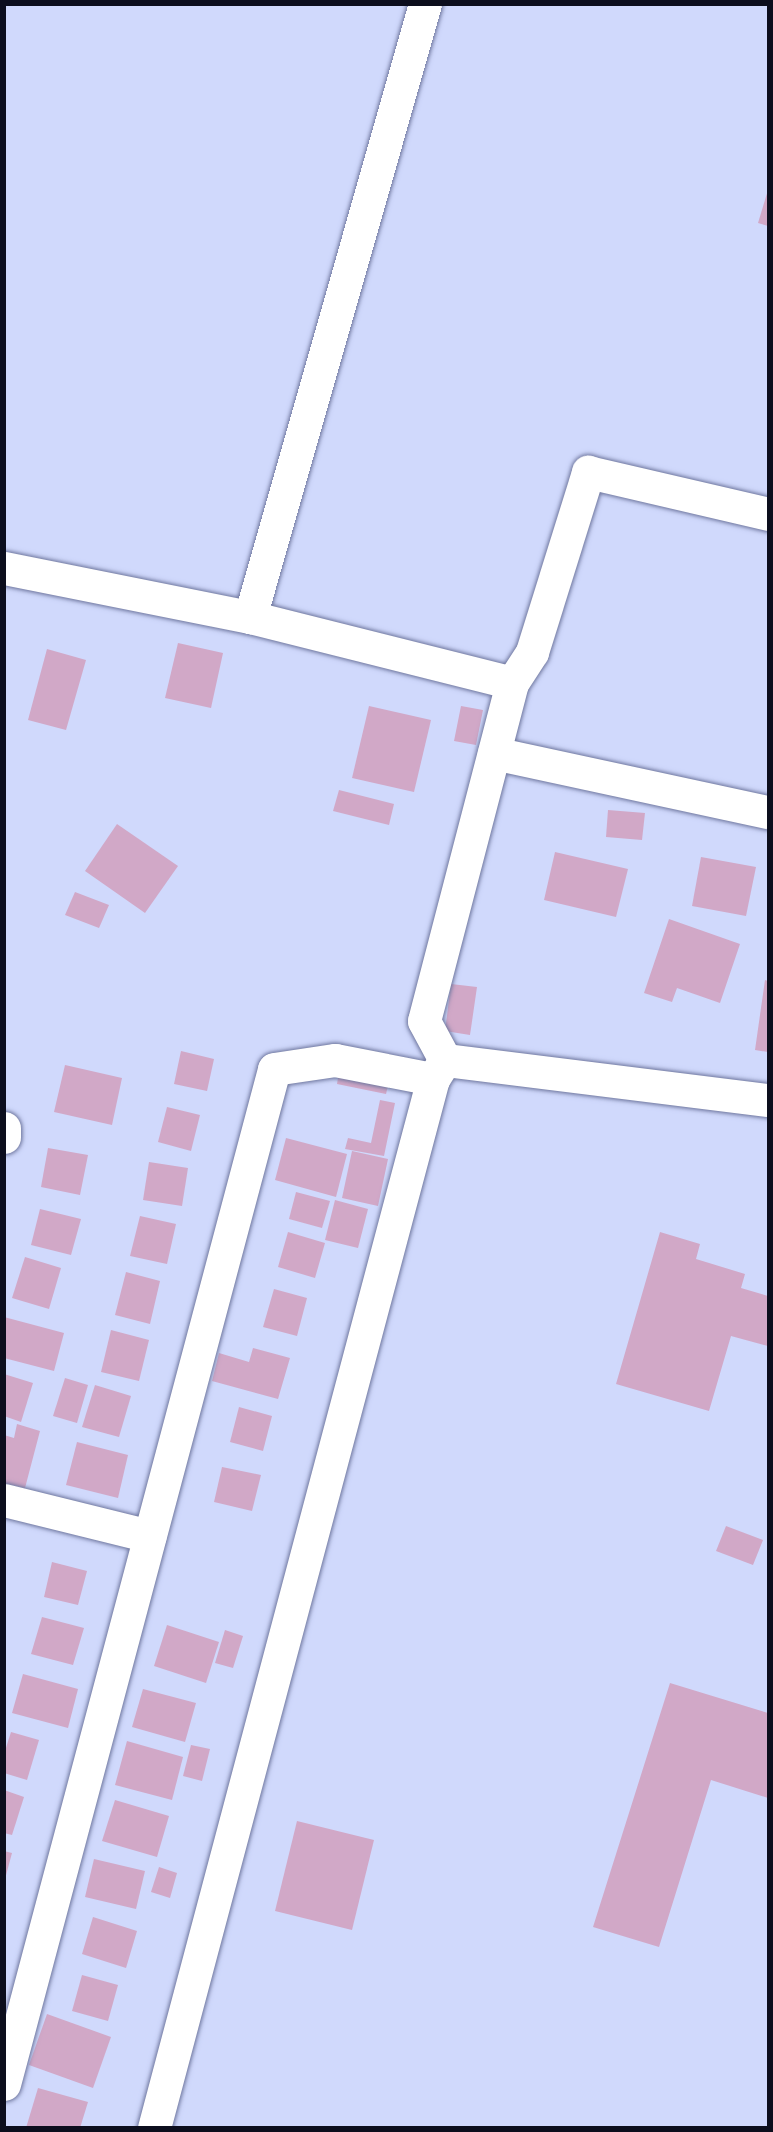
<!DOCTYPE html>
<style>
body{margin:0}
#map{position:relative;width:773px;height:2132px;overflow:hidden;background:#d0d9fc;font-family:Commissioner,sans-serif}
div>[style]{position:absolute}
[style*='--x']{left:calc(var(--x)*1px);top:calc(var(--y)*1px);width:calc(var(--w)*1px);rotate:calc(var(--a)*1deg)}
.building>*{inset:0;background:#d1a8c7}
.roads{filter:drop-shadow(0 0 2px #6f779f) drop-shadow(0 0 2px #6f779f)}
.minor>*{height:33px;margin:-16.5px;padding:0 16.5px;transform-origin:16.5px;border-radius:16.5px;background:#fff}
span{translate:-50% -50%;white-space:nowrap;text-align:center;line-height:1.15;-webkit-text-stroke:6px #d0d9fc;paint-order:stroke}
.frame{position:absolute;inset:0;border:6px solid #0c0e1d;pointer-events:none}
</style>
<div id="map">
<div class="building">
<i style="clip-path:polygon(768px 190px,768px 226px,758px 223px)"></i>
<i style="clip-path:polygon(178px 643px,223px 653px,211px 708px,165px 698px)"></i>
<i style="clip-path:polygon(47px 649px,86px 660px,66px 730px,28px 720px)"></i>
<i style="clip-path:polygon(369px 706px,431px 720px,414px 792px,352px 778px)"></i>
<i style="clip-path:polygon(461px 706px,483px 710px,476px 745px,454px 741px)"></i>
<i style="clip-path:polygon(339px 790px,394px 804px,389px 825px,333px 811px)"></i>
<i style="clip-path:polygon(608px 810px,645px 813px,642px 840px,606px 837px)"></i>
<i style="clip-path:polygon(117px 824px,178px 866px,145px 913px,85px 871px)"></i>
<i style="clip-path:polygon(555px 852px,628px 869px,616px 917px,544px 900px)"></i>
<i style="clip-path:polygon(701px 857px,756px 867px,746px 916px,692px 906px)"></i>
<i style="clip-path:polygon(75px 892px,109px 905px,99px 928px,65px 915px)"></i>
<i style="clip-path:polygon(669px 919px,740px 944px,720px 1003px,677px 988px,672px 1002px,644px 993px)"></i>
<i style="clip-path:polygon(765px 980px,768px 981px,768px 1052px,755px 1050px)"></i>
<i style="clip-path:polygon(451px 984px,477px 987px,470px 1035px,445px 1031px)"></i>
<i style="clip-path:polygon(181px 1051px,214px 1059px,207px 1091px,174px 1084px)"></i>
<i style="clip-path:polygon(65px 1065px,122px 1078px,112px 1125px,54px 1112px)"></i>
<i style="clip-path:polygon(340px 1067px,390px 1077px,386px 1094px,337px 1084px)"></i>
<i style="clip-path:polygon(380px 1100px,395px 1103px,384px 1156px,345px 1149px,348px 1138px,371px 1143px)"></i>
<i style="clip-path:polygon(167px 1107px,200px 1115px,191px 1151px,158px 1142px)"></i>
<i style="clip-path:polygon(286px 1138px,347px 1154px,336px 1197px,275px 1180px)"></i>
<i style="clip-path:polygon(48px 1148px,88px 1155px,80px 1195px,41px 1187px)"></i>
<i style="clip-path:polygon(352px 1151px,388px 1159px,378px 1206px,342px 1198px)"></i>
<i style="clip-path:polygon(149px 1162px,188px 1168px,182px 1206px,143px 1200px)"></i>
<i style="clip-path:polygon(296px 1192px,330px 1201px,322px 1228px,289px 1219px)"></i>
<i style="clip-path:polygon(335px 1200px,368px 1209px,358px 1248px,325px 1240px)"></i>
<i style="clip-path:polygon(40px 1209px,81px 1219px,71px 1255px,31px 1245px)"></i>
<i style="clip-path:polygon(140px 1216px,176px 1224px,167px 1264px,130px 1256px)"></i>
<i style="clip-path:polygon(288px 1232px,325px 1243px,315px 1278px,278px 1267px)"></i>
<i style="clip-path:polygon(660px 1232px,700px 1244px,696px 1259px,745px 1274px,741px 1288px,768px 1296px,768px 1346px,731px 1336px,709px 1411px,616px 1384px)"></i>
<i style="clip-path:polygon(25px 1257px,61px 1268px,49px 1309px,12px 1298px)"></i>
<i style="clip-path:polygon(126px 1272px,160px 1281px,150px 1324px,115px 1315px)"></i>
<i style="clip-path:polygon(274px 1289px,307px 1298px,297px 1336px,263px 1327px)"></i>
<i style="clip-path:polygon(4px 1317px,64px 1333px,54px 1371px,4px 1358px)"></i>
<i style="clip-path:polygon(111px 1330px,149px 1340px,139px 1381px,101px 1372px)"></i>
<i style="clip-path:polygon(253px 1348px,290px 1358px,278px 1399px,212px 1381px,219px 1353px,249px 1362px)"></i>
<i style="clip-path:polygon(4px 1374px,33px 1383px,21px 1422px,4px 1416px)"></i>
<i style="clip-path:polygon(65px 1378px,88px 1385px,77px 1423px,53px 1416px)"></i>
<i style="clip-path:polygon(95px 1385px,131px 1396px,119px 1437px,82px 1427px)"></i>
<i style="clip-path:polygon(239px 1407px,272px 1416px,263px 1451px,230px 1442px)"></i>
<i style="clip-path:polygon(17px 1424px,40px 1431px,25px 1488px,4px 1483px,4px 1435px,14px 1438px)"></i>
<i style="clip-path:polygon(77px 1442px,128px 1455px,118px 1498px,66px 1485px)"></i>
<i style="clip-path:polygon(222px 1467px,261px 1475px,252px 1511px,214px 1502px)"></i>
<i style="clip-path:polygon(726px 1526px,763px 1540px,753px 1565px,716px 1551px)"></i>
<i style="clip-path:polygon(52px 1562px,87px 1571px,78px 1605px,44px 1597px)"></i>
<i style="clip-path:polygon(42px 1617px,84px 1628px,73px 1665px,31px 1654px)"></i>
<i style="clip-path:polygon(167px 1625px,219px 1642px,206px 1683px,154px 1666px)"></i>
<i style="clip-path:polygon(225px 1630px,243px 1636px,233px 1668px,215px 1663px)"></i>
<i style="clip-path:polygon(23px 1674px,78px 1689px,68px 1728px,12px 1713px)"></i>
<i style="clip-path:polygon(670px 1683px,768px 1713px,768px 1798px,711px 1780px,659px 1947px,593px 1927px)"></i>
<i style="clip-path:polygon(143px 1689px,196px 1703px,185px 1742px,132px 1727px)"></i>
<i style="clip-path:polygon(11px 1732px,39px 1740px,27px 1780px,4px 1773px,4px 1754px)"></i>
<i style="clip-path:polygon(127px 1741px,183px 1757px,172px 1800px,115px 1785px)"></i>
<i style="clip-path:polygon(191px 1745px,210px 1749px,202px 1781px,183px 1776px)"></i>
<i style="clip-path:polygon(4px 1790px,24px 1797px,12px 1835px,4px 1833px)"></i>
<i style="clip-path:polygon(115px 1800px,169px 1816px,157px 1857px,102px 1841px)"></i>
<i style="clip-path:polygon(297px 1821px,374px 1840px,352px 1930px,275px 1911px)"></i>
<i style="clip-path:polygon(4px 1851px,12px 1853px,5px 1879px,4px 1878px)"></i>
<i style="clip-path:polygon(94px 1859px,145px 1871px,136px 1909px,85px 1897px)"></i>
<i style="clip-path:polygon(159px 1867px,177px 1873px,170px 1898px,151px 1892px)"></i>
<i style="clip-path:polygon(93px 1917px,137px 1931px,126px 1968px,82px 1954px)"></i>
<i style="clip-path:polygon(82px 1975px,118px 1985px,108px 2021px,72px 2011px)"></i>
<i style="clip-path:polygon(47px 2014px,111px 2037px,93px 2088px,29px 2065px)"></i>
<i style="clip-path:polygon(38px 2088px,88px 2102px,80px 2128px,26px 2128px)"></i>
</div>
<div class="roads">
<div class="minor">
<i style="--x:4;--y:568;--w:251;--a:11.3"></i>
<i style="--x:250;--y:617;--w:270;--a:14.1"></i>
<i style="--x:512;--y:683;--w:349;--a:104.6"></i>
<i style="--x:424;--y:1021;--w:44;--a:61.7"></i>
<i style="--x:250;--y:617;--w:637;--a:-74.07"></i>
<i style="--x:512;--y:683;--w:37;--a:-57"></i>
<i style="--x:532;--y:652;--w:189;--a:-72.7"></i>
<i style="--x:588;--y:472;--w:185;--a:13.1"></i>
<i style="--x:494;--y:753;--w:280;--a:12.2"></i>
<i style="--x:445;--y:1060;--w:325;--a:7.1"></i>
<i style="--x:4;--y:1128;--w:9;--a:90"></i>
<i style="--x:4;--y:1500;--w:150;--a:13.9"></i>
<i style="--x:4;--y:2084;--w:1050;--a:-75.1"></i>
<i style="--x:274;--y:1069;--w:62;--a:-8.4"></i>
<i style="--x:335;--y:1060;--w:100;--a:11"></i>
<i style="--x:154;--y:2128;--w:1085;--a:-75.11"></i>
<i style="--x:433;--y:1079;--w:22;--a:-58"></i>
</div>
</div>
<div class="frame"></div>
</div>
